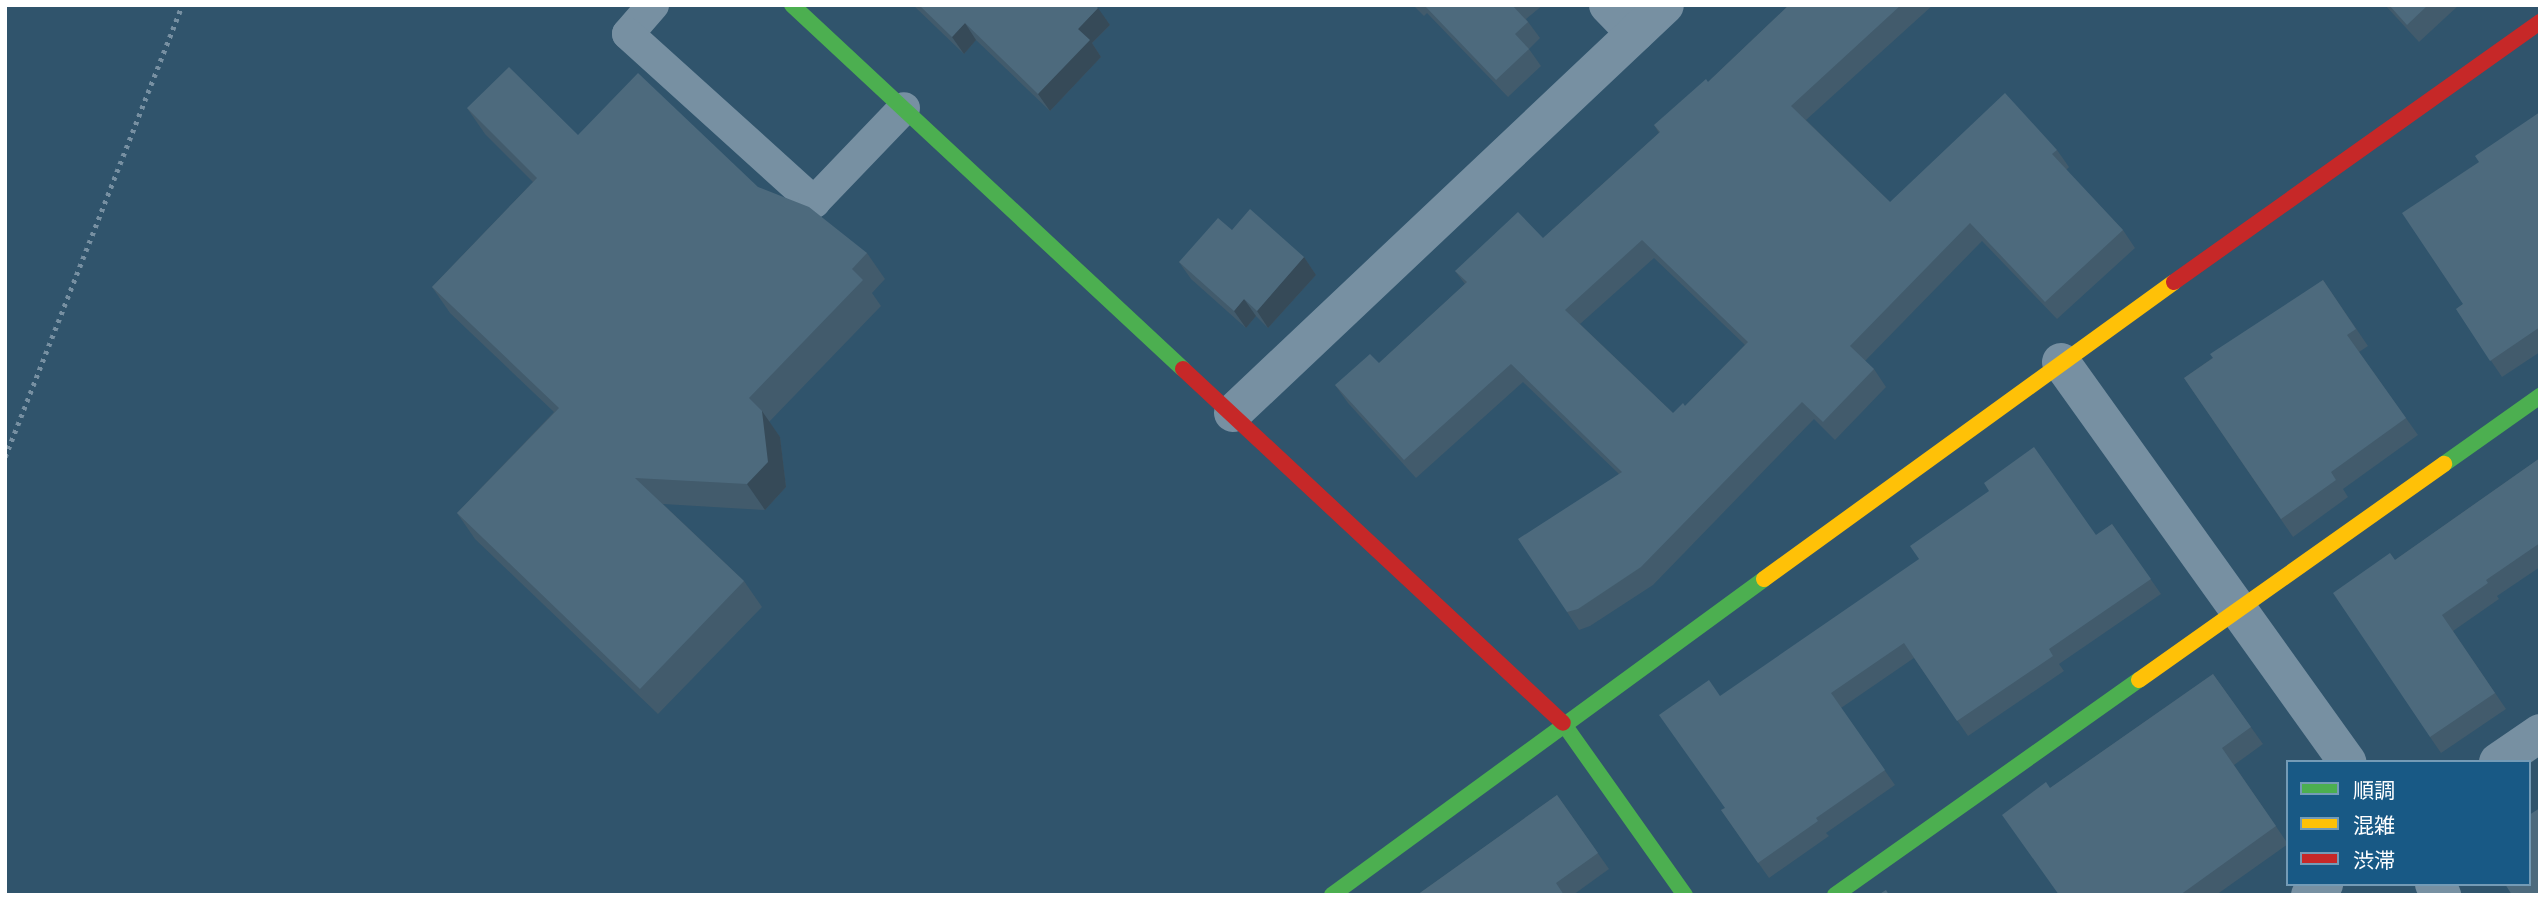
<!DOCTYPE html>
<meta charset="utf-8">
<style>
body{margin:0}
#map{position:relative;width:2545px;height:900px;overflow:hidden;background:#30546c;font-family:"Public Sans","Noto Sans JP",sans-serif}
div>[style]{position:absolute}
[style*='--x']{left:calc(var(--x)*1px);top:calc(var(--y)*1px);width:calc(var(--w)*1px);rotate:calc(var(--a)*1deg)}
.path>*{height:4.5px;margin-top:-2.25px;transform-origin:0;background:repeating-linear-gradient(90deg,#7790a2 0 3.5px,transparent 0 8.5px)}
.lane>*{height:32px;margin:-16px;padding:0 16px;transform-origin:16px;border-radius:16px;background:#7790a2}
.street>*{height:38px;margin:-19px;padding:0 19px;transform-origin:19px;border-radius:19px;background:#7790a2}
.fast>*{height:16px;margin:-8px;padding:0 8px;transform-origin:8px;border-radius:8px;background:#4caf50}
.slow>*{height:16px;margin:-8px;padding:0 8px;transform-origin:8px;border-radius:8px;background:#ffc107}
.jam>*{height:16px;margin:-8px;padding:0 8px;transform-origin:8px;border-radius:8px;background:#c62828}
.wall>*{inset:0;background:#425b6c}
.shaded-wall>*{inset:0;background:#364a58}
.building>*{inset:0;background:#4d6a7d}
span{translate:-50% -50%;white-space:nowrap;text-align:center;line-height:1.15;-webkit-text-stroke:7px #185985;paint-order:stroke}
.frame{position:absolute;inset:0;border:7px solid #fff;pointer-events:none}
.legend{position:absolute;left:2286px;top:760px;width:245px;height:126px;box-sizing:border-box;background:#185985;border:2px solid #749bb6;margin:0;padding:9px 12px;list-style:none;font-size:21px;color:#fff}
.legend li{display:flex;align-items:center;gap:14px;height:35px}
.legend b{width:35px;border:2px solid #749bb6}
</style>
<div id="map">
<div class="path">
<i style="--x:5;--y:457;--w:485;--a:-68.6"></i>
</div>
<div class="lane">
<i style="--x:653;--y:5;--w:38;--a:131"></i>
<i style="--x:628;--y:34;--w:251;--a:42.1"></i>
<i style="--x:814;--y:202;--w:130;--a:-46.2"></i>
</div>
<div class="street">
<i style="--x:1608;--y:5;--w:39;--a:46"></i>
<i style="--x:2061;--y:362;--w:492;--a:54.4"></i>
<i style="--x:1233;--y:413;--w:594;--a:-43.36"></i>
<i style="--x:2498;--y:762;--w:51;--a:-34.6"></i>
<i style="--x:2434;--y:884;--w:14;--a:54"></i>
<i style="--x:2310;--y:895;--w:18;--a:-38"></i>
</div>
<div class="fast">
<i style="--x:792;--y:5;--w:534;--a:42.95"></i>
<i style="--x:2444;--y:464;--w:118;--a:-35.3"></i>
<i style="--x:1563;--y:723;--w:211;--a:54.7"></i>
<i style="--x:1332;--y:895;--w:535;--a:-36.18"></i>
<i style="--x:1835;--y:895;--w:372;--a:-35.3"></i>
</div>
<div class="slow">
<i style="--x:1764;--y:579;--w:506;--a:-35.92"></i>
<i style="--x:2139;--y:680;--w:374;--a:-35.3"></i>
</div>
<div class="jam">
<i style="--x:2174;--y:282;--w:449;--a:-35.4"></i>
<i style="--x:1183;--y:369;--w:519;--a:42.97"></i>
</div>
<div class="wall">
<i style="clip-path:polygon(913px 5px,1095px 5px,1110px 25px,1092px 43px,1101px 57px,1050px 111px,976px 40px,964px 54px)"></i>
<i style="clip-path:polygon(1413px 5px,1543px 5px,1526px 19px,1540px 38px,1529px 49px,1541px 66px,1508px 97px,1427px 13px,1424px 16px)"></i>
<i style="clip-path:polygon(evenodd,1789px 5px,1933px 5px,1806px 120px,1890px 202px,2057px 150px,2069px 167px,2066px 170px,2123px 230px,2135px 248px,2057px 319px,1982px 241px,1865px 361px,1874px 369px,1886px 387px,1835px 440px,1814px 419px,1653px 585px,1590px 626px,1579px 630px,1567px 612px,1619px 474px,1523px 382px,1416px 478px,1348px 403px,1335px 385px,1379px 363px,1465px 284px,1455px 271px,1543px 238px,1659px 133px,1654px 125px,1708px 82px,1789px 5px,1654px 258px,1745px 345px,1685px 406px,1673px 413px,1580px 324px,1654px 258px)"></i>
<i style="clip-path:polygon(2385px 5px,2459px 5px,2419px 42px)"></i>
<i style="clip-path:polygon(467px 108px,578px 135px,758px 187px,867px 253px,885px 279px,872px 293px,881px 306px,769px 422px,780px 437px,786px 487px,765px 510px,663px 504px,744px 581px,762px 607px,658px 714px,475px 539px,457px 513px,554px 412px,450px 313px,432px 287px,533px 182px,485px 134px)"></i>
<i style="clip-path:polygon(2540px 112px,2540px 352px,2502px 377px,2456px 309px,2463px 304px,2479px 162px)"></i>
<i style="clip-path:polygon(1232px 230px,1304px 257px,1316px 275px,1268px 328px,1256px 316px,1246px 328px,1191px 279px,1179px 262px)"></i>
<i style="clip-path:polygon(2323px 280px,2368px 346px,2359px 352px,2418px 435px,2343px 489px,2348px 497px,2293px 537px,2184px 378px)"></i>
<i style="clip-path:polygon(2540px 458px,2540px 567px,2497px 596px,2499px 599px,2453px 631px,2506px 709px,2441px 753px,2430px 737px,2395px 560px)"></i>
<i style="clip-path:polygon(2112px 524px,2161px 594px,2059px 664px,2064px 671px,1968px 736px,1914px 658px,1841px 708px,1895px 785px,1826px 833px,1829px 836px,1769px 878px,1721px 810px,1725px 808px,1720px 696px,2096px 535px)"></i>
<i style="clip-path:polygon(2213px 674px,2263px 744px,2234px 765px,2288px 844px,2216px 895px,2059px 895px,2050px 788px)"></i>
<i style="clip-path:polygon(1557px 795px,1609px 869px,1573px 895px,1417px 895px)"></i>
</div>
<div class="shaded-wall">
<i style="clip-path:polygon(1098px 8px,1110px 25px,1092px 43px,1101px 57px,1050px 111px,1038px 94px,1078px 29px)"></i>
<i style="clip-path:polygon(965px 23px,976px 40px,964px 54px,952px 37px)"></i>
<i style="clip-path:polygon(1304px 257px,1316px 275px,1268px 328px,1257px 311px)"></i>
<i style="clip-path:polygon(1244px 299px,1256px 316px,1246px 328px,1234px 311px)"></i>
<i style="clip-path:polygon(762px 411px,780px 437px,786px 487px,765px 510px,747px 484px)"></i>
</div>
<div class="building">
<i style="clip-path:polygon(919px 5px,1095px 5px,1098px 8px,1078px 29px,1090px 40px,1038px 94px,965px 23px,952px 37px)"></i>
<i style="clip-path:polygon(1424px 5px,1512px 5px,1528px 22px,1515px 34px,1529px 49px,1496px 80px)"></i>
<i style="clip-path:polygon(evenodd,1789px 5px,1901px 5px,1791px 106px,1890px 202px,2005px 93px,2057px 150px,2052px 154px,2123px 230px,2045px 302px,1970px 223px,1850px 346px,1874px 369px,1823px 422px,1802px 402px,1641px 567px,1578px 609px,1567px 612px,1518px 539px,1622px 472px,1511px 364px,1404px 460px,1335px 385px,1370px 354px,1379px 363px,1467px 282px,1455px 271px,1518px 212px,1543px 238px,1660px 132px,1654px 125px,1706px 79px,1708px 82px,1789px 5px,1642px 240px,1748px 342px,1685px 406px,1683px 403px,1673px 413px,1565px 310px,1642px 240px)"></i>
<i style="clip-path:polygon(2389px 5px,2428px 5px,2407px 25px)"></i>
<i style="clip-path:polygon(509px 67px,578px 135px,638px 73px,758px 187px,809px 207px,867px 253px,852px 269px,863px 280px,749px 398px,762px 411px,768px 462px,747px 484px,635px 478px,744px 581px,640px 689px,457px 513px,559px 408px,432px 287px,537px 178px,467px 108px)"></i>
<i style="clip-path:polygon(2540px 112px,2540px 327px,2490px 361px,2456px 309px,2463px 304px,2402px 213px,2479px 162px,2475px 156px)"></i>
<i style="clip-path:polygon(1250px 209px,1304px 257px,1257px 311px,1244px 299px,1234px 311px,1179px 262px,1218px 218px,1232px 230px)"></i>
<i style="clip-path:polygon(2323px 280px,2356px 329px,2347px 335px,2406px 418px,2331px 472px,2336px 480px,2281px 519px,2184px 378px,2213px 358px,2210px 354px)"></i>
<i style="clip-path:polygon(2034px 447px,2096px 535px,2112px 524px,2151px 579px,2049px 649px,2053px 656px,1957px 721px,1904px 643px,1831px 693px,1885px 770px,1816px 818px,1818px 821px,1758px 863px,1721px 810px,1725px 808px,1659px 715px,1709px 680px,1720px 696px,1919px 559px,1910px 546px,1989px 491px,1984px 483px)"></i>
<i style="clip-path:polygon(2540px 458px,2540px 543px,2486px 580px,2488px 583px,2442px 615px,2495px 693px,2430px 737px,2333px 593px,2390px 553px,2395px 560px)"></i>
<i style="clip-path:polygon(2213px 674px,2251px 727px,2222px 748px,2276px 826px,2180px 895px,2059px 895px,2002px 815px,2046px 782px,2050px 788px)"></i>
<i style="clip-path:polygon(1557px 795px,1598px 853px,1556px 883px,1564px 895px,1417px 895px)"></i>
<i style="clip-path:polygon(2540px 808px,2540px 895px,2512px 895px,2505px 884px,2529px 884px,2529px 815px)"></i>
<i style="clip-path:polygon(1886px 890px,1889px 895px,1878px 895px)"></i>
</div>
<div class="frame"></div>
<ul class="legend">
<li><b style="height:9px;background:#4caf50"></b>順調</li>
<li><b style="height:9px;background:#ffc107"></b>混雑</li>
<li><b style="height:9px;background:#c62828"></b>渋滞</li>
</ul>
</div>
